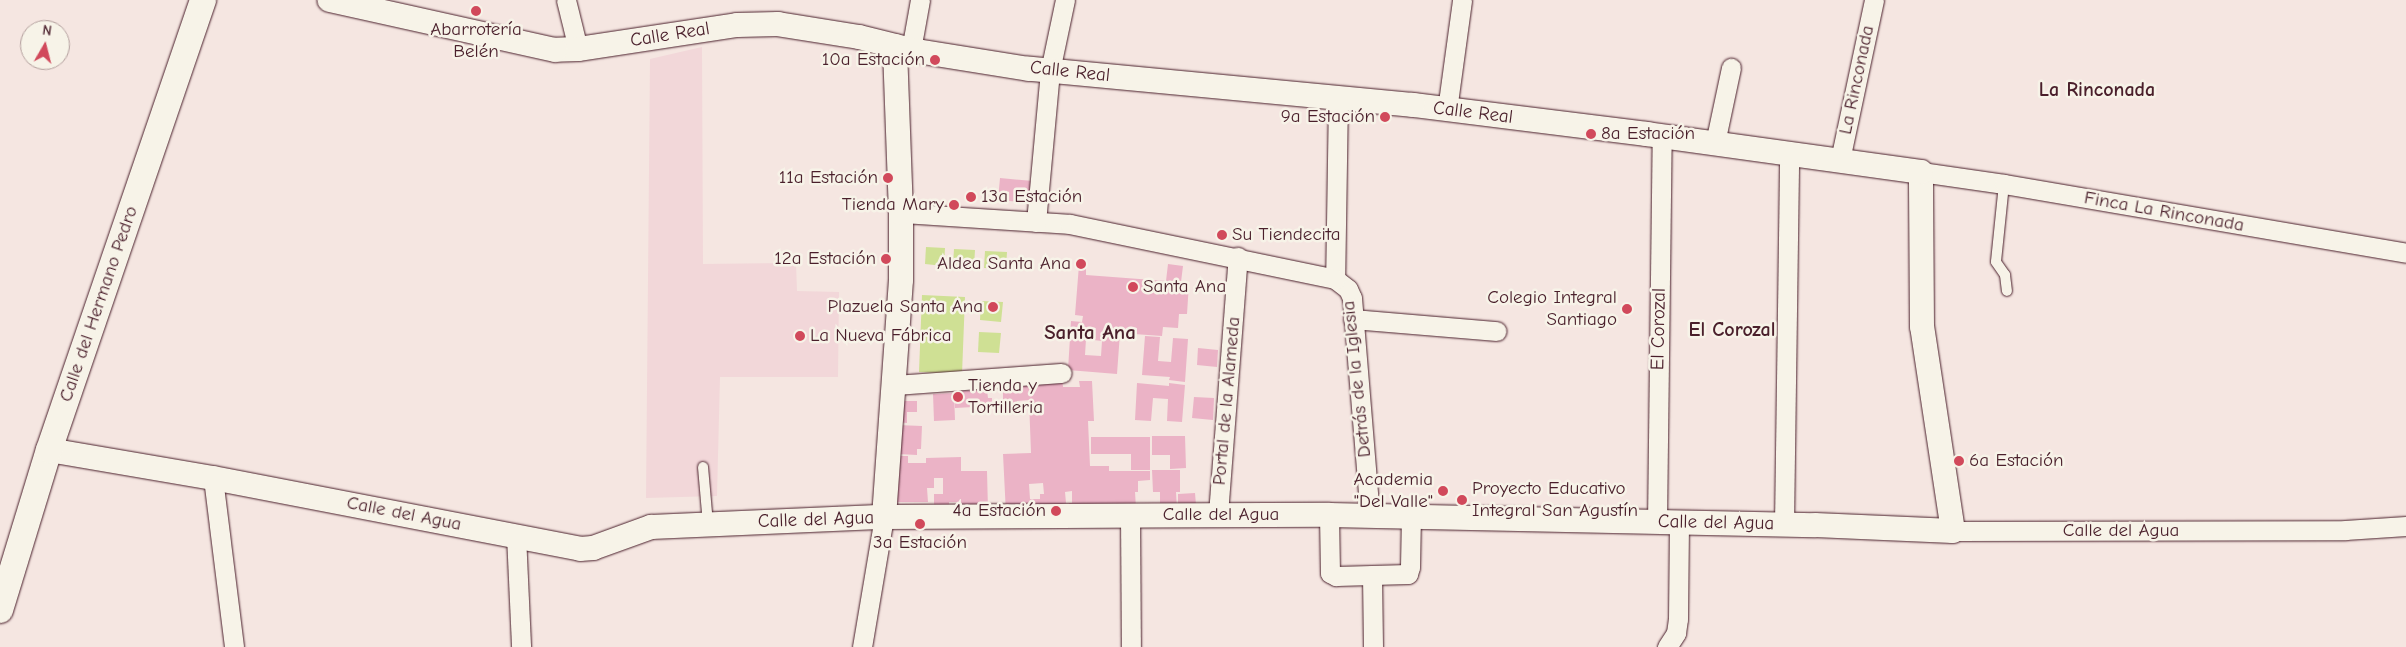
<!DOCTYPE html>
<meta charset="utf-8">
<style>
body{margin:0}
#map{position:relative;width:2406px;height:647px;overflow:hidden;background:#f5e6e1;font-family:"Comic Neue",sans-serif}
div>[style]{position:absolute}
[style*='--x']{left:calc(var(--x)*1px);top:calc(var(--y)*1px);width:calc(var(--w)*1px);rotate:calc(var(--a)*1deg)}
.built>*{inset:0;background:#f2d7d9}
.green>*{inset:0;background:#cfe094}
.building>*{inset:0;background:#ebb3c6}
.roads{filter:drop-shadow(0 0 1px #4a1f2b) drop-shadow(0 0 1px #4a1f2b)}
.service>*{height:10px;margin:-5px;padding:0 5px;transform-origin:5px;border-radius:5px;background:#f7f3e8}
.minor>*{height:19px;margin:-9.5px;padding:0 9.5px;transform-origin:9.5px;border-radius:9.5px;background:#f7f3e8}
.tertiary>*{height:24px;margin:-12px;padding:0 12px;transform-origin:12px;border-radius:12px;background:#f7f3e8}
.secondary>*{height:26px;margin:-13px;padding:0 13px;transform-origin:13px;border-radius:13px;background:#f7f3e8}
.dots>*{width:14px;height:14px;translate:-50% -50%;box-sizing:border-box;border:2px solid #f7f3e8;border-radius:50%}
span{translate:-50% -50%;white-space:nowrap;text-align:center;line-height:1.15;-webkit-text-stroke:5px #f7f3e8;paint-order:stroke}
.poi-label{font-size:19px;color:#4a1f2b}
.right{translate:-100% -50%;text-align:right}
.left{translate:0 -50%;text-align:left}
.street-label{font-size:19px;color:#4a1f2b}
.neighbourhood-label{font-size:20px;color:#4a1f2b;font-weight:700}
.quarter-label{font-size:21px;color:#4a1f2b;font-weight:700}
.north{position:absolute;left:20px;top:20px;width:50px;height:50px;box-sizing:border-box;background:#f7f3e8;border:1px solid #b29e9c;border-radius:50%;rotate:8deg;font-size:14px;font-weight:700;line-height:20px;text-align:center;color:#4a1f2b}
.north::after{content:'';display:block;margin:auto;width:18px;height:22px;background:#d1495b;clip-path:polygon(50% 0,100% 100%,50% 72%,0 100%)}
</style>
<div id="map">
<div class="built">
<i style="clip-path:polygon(702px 47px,703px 264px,796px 263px,797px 291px,839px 292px,838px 377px,720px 377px,717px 496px,646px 498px,650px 59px)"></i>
</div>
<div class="green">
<i style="clip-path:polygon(926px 247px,945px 248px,944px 266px,925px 264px)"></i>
<i style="clip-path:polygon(954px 249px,975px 250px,974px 267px,953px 266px)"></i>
<i style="clip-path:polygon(985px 251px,1007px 252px,1006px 269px,984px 268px)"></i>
<i style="clip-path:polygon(922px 295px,965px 297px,962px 374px,919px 372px)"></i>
<i style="clip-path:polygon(981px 301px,1003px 302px,1001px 322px,980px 320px)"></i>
<i style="clip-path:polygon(979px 332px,1001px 333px,999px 353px,978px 352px)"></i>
</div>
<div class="building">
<i style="clip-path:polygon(1000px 178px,1033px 181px,1031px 203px,998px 200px)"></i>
<i style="clip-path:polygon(evenodd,1168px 264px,1183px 266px,1181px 282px,1189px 283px,1187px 314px,1179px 314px,1178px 328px,1163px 327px,1162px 336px,1120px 333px,1117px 374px,1068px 370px,1071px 321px,1082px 322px,1083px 316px,1075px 315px,1079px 265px,1086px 266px,1086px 275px,1166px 281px,1168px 264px,1086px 339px,1102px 341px,1101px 356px,1085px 355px,1086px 339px)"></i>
<i style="clip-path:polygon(1145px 336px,1160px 337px,1158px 361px,1171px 362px,1173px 338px,1188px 339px,1185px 382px,1169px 380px,1170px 377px,1142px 375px)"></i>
<i style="clip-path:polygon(1198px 348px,1218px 350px,1217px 367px,1197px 365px)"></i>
<i style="clip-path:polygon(evenodd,1062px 377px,1063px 387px,1080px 387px,1079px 381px,1092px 381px,1094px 421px,1088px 421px,1090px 466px,1109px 466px,1109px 471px,1150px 471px,1150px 480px,1138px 481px,1138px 492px,1135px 492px,1136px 508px,1069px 511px,1069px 503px,1072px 503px,1072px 491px,1065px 492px,1066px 503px,1062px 504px,1062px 511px,1006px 514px,1003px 454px,1031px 453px,1029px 400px,1017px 401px,1017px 405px,1003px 405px,1003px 386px,1062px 377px,1043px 483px,1044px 494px,1040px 494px,1040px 499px,1030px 499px,1029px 484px,1043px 483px)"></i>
<i style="clip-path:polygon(1137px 383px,1169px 386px,1169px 383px,1185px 385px,1182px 422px,1167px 421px,1168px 399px,1153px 398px,1151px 421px,1135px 420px)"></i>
<i style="clip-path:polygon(987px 390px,988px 398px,992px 398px,992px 406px,955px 408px,954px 391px)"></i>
<i style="clip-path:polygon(954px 393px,955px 420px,934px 421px,933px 394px)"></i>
<i style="clip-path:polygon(1194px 397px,1214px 398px,1213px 420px,1192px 418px)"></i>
<i style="clip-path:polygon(898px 401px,917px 401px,917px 412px,907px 412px,907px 423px,897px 422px)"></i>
<i style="clip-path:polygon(897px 425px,922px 426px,921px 449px,917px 449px,917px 455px,898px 454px)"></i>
<i style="clip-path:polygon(1152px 436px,1185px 436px,1186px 468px,1170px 469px,1170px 455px,1152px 455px)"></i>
<i style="clip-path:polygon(1091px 437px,1150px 437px,1150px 470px,1131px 470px,1131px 454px,1091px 454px)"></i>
<i style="clip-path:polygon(896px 456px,908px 456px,908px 463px,926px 463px,926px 458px,961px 457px,961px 471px,987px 471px,988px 510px,961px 510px,961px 502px,949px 502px,949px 512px,934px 512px,934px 494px,943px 494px,943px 478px,934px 478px,934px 488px,927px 488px,928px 502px,895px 502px)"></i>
<i style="clip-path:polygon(1152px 470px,1180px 470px,1180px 492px,1176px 492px,1177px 510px,1160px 510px,1160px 492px,1153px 492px)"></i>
<i style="clip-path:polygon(1195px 493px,1196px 505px,1178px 505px,1178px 494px)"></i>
</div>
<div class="roads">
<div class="service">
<i style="--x:2004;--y:184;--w:78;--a:95.9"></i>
<i style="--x:1996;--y:262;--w:16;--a:55"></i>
<i style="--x:2005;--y:275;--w:16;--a:83"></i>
<i style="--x:703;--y:467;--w:57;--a:85"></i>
</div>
<div class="minor">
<i style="--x:566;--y:0;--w:50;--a:76.2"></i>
<i style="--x:911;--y:50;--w:51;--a:-79.8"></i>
<i style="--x:1338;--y:97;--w:182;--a:90.9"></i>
<i style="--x:1335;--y:279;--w:16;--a:38"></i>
<i style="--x:1348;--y:289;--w:10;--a:66"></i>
<i style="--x:1352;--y:298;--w:219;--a:85.3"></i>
<i style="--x:1447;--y:110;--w:111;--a:-82.2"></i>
<i style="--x:1715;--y:143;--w:77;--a:-78"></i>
<i style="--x:1840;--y:160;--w:164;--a:-78"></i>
<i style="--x:1921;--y:172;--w:84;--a:8.2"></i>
<i style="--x:2004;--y:184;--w:408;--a:9.7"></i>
<i style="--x:901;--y:213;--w:169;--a:3.7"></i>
<i style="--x:1070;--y:224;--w:271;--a:11.7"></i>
<i style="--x:1036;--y:222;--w:152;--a:-84.7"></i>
<i style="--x:1050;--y:71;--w:73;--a:-78.1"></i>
<i style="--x:1353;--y:319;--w:144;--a:4.8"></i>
<i style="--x:894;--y:385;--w:168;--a:-4.1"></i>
<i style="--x:213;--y:478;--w:170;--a:82.9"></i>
<i style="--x:1218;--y:514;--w:258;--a:-85.6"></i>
<i style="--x:1130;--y:515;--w:132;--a:89.6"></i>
<i style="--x:1329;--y:515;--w:58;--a:89"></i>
<i style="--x:1330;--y:573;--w:7;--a:27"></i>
<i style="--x:1336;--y:576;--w:72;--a:-1.6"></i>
<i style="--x:1408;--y:574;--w:7;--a:-74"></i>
<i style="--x:1410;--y:567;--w:50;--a:-88.9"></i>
<i style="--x:1657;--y:523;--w:387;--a:-89.3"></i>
<i style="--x:1784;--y:525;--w:372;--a:-89.2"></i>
<i style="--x:1953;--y:531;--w:392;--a:-0.1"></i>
<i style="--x:2345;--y:530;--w:61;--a:-3.8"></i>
<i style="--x:516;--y:535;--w:112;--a:87.4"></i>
<i style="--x:1372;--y:575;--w:72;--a:89.2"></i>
<i style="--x:862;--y:647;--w:132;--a:-80.4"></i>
<i style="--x:1667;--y:647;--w:17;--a:-57"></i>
<i style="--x:1676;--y:633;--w:14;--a:-82"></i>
<i style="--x:1678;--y:619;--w:96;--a:-89.4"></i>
</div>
<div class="tertiary">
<i style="--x:49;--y:450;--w:166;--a:9.7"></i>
<i style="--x:213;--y:478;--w:374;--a:10.9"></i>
<i style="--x:580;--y:549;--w:13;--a:-4"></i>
<i style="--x:593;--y:548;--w:62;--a:-19.9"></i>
<i style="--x:651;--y:527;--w:233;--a:-2.5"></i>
<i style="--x:884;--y:517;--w:445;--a:-0.3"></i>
<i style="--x:1329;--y:515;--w:486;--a:1.2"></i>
<i style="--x:1815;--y:525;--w:138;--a:2.5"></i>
<i style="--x:1953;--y:531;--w:206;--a:-98.6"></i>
<i style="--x:1922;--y:327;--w:155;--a:-90.4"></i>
<i style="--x:1921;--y:172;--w:277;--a:-172.1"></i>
<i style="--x:1647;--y:134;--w:236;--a:-172.9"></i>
<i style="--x:1413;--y:105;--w:386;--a:-174.6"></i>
<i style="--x:1029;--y:69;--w:120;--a:-170.9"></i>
<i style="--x:911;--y:50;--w:54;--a:-166"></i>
<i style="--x:859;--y:37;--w:82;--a:-170.9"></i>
<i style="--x:778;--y:24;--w:41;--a:178.6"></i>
<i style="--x:737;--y:25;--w:161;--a:171.4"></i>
<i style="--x:578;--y:49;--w:23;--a:178"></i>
<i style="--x:555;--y:50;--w:231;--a:-167.5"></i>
<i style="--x:884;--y:517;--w:238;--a:-85.9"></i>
<i style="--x:901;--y:280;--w:67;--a:-90"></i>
<i style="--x:901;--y:213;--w:167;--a:-92.1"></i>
</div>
<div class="secondary">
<i style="--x:0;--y:610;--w:167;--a:-73"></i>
<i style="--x:49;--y:450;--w:476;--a:-71.1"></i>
</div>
</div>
<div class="dots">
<i style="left:476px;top:11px;background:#d1495b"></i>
<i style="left:935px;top:60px;background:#d1495b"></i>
<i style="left:1385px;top:117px;background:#d1495b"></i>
<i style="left:1591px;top:134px;background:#d1495b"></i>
<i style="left:888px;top:178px;background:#d1495b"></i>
<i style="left:971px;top:197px;background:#d1495b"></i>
<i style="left:954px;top:205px;background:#d1495b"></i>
<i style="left:1222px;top:235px;background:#d1495b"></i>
<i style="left:886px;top:259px;background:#d1495b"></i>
<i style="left:1081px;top:264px;background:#d1495b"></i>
<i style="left:1133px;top:287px;background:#d1495b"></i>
<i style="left:993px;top:307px;background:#d1495b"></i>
<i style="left:1627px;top:309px;background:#d1495b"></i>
<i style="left:800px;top:336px;background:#d1495b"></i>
<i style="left:958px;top:397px;background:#d1495b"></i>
<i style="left:1959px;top:461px;background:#d1495b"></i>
<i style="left:1443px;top:491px;background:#d1495b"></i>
<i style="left:1462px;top:500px;background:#d1495b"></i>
<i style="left:1056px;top:511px;background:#d1495b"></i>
<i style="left:920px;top:524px;background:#d1495b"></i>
</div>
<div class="poi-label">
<span style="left:476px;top:41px">Abarrotería<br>Belén</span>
<span class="right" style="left:925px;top:60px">10a Estación</span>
<span class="right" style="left:1375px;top:117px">9a Estación</span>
<span class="left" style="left:1601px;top:134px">8a Estación</span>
<span class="right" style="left:878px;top:178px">11a Estación</span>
<span class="left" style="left:981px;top:197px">13a Estación</span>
<span class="right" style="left:944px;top:205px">Tienda Mary</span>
<span class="left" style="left:1232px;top:235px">Su Tiendecita</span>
<span class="right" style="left:876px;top:259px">12a Estación</span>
<span class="right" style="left:1071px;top:264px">Aldea Santa Ana</span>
<span class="left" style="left:1143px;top:287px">Santa Ana</span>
<span class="right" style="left:1617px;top:309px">Colegio Integral<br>Santiago</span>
<span class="right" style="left:983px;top:307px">Plazuela Santa Ana</span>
<span class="left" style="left:810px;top:336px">La Nueva Fábrica</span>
<span class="left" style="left:968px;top:397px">Tienda y<br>Tortilleria</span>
<span class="left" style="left:1969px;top:461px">6a Estación</span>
<span class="right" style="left:1433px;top:491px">Academia<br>"Del Valle"</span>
<span class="left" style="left:1472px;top:500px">Proyecto Educativo<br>Integral San Agustín</span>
<span class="right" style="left:1046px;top:511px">4a Estación</span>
<span style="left:920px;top:543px">3a Estación</span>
</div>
<div class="street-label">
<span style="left:670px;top:35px;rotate:-9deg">Calle Real</span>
<span style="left:1070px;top:72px;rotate:6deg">Calle Real</span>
<span style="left:1857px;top:80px;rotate:-78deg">La Rinconada</span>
<span style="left:1473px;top:113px;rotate:7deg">Calle Real</span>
<span style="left:2164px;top:212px;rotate:10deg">Finca La Rinconada</span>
<span style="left:99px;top:304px;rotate:-71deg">Calle del Hermano Pedro</span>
<span style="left:1659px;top:329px;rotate:-89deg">El Corozal</span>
<span style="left:1357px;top:379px;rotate:-96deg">Detrás de la Iglesia</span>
<span style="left:1227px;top:401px;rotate:-85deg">Portal de la Alameda</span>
<span style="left:404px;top:514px;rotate:11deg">Calle del Agua</span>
<span style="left:1221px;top:515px">Calle del Agua</span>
<span style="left:816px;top:520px;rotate:-2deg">Calle del Agua</span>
<span style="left:1716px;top:523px;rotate:1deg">Calle del Agua</span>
<span style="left:2121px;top:531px">Calle del Agua</span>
</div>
<div class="neighbourhood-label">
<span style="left:2097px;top:89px">La Rinconada</span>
<span style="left:1732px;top:329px">El Corozal</span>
</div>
<div class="quarter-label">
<span style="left:1090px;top:332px">Santa Ana</span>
</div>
<div class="north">N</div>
</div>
